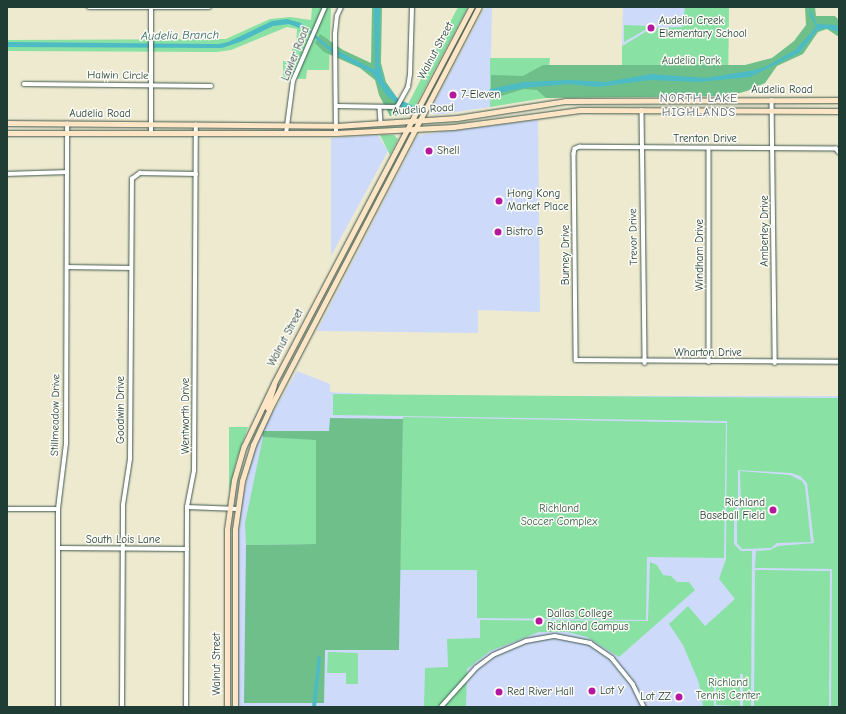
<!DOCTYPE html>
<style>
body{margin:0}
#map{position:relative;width:846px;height:714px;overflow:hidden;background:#eeead0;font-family:"Comic Neue",sans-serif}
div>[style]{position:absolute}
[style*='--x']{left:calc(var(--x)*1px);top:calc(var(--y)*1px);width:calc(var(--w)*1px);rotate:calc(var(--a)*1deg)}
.built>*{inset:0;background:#cedafa}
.green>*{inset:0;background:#89e1a4}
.forest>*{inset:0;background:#6ebf8a}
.water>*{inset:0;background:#4dbbc4}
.roads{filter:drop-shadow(0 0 1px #3e574b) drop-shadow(0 0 1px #3e574b)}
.minor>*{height:3.5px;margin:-1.75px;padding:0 1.75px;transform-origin:1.75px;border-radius:1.75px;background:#fff}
.secondary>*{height:5px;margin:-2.5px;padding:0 2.5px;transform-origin:2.5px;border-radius:2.5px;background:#fde5c5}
.dots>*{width:11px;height:11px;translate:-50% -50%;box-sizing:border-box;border:2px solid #fdfcf7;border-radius:50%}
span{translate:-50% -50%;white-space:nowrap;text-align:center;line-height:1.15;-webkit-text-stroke:3px #fdfcf7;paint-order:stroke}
.poi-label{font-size:11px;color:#1f3d34}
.left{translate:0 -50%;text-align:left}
.right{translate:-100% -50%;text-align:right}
.street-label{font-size:11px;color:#1f3d34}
.park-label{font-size:11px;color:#345e4a}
.water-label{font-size:12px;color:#2d635f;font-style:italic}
.neighbourhood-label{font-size:12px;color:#566570;letter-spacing:1px}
.frame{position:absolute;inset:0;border:8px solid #1f3d34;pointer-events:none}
</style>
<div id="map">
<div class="built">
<i style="clip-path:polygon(485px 7px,492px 7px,490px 107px,435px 115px,431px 109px)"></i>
<i style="clip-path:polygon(623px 7px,685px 7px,685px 21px,682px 27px,675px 29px,652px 29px,622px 46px)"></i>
<i style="clip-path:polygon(538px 120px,540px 312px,478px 310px,478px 333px,317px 331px,418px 135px)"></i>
<i style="clip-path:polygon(378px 135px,388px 151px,331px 256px,331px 138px)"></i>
<i style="clip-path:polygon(297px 371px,330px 384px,330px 392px,408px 396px,839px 396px,839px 707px,238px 707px,238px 535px,243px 497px,252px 459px,262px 431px)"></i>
</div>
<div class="green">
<i style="clip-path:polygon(312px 7px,331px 7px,329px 70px,307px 70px,306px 79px,283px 78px,283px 61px,291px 62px,292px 49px,296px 48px,297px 29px,287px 27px,231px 50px,217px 52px,7px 51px,7px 40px,226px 39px,270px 19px,290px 17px,311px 20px)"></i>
<i style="clip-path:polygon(458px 7px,468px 7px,411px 114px,403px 114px)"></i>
<i style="clip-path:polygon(685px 7px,729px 7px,728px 96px,622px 97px,622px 46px,652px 28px,682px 27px)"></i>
<i style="clip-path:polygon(624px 25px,652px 26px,624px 42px)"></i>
<i style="clip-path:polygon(490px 58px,550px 58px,546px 98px,490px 107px)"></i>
<i style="clip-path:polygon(380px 135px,394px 135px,398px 139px,390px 155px)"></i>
<i style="clip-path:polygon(333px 394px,839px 398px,839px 707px,831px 707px,832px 569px,755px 568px,756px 551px,770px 550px,778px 546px,814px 543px,807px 483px,800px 476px,791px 473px,738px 470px,738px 506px,734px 513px,734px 544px,741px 551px,752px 551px,751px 707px,734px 707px,743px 707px,743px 674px,740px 674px,740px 706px,716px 705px,716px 674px,714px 674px,714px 707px,703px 707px,699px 683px,683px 645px,669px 624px,688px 606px,705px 626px,735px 599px,719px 579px,726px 559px,727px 421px,333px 415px)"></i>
<i style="clip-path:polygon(403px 417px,726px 423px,724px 558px,647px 557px,646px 620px,477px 618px,477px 570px,400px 570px)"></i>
<i style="clip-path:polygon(229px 427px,248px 427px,236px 461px,229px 492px)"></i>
<i style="clip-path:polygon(263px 437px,316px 439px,316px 544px,246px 545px,245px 523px)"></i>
<i style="clip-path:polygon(740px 471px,790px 475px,802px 481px,805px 486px,811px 542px,777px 543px,771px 548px,742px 549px,737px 543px,737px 513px,741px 507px)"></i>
<i style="clip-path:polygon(650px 562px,657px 565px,663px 575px,671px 576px,677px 582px,689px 582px,695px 590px,619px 657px,587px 637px,567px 632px,539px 632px,490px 651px,467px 669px,466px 707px,424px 707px,425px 668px,448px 667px,447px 639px,480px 638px,480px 620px,648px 621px)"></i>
<i style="clip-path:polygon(755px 570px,830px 571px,829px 707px,754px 707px)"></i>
<i style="clip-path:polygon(328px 652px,358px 653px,358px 684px,346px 684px,346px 673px,327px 673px)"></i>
</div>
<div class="forest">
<i style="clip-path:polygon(372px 7px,382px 7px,381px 63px,386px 82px,398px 99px,412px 107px,408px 115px,390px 116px,379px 95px,375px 80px,360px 68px,324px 52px,315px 43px,320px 34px,343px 50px,371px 63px)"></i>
<i style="clip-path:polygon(805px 7px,815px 7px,816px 16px,835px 16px,839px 20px,839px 37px,827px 29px,818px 32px,803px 54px,777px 66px,765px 83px,747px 91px,728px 96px,546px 98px,537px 90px,524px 89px,491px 99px,491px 75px,523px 76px,543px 65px,745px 65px,772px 58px,794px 41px,806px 25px)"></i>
<i style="clip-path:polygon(330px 418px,403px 419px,399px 650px,325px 650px,324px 703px,244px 703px,246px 545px,316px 544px,316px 440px,263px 437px,262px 431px,329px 431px)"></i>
</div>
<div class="water">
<i style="clip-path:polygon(374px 7px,380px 7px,379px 62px,384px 82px,398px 99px,416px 107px,413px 111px,404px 109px,387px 96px,372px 73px,332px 53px,307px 31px,289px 24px,273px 26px,240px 42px,222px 48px,7px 47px,7px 42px,219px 44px,228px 42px,272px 21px,287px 19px,301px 23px,330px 47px,375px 70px)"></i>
<i style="clip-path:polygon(809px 7px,817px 24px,837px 25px,839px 32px,825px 28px,817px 31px,799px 53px,750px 77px,699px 82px,650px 80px,598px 87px,568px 84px,524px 88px,488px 95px,490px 89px,523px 82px,568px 80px,606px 82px,651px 74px,706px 78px,755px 70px,767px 66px,795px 50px,811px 33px,816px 26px,810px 16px)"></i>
<i style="clip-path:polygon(318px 655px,321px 658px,316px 707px,312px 707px)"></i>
</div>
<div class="roads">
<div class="minor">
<i style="--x:89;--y:7;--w:120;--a:0"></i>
<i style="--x:24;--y:84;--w:187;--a:0.6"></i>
<i style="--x:772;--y:100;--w:263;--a:89.3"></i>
<i style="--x:336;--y:106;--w:61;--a:0.9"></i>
<i style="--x:397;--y:107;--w:23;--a:-61"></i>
<i style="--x:408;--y:87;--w:12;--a:-81"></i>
<i style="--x:410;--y:75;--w:68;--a:-88.3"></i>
<i style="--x:380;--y:108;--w:15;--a:86"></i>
<i style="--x:642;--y:110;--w:253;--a:89.3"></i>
<i style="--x:151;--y:133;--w:126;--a:-90"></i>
<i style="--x:336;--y:133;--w:99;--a:-90.6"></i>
<i style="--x:335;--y:34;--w:18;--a:-84"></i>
<i style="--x:337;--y:16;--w:10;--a:-66"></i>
<i style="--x:286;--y:134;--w:53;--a:-82.5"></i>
<i style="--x:293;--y:81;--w:81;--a:-66.6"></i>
<i style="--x:709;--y:148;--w:214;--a:90"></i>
<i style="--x:839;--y:153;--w:5;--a:-127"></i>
<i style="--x:836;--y:149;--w:256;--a:-179.6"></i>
<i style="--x:580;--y:147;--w:5;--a:158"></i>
<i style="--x:575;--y:149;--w:5;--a:101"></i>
<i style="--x:574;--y:154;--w:206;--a:89.4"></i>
<i style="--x:576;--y:360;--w:263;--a:0.4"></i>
<i style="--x:7;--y:174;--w:60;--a:-1.9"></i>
<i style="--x:67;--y:267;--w:64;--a:0.9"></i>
<i style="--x:187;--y:507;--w:51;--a:2.2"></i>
<i style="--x:7;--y:509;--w:51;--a:0"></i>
<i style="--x:59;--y:548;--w:128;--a:0.4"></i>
<i style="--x:58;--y:707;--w:198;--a:-90"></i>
<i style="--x:58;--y:509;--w:65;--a:-83"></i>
<i style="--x:66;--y:444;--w:320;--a:-89.8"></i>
<i style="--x:122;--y:707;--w:202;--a:-89.7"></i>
<i style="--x:123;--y:505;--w:47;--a:-81.3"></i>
<i style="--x:130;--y:459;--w:280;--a:-89.6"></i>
<i style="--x:132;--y:179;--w:10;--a:-37"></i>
<i style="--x:140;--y:173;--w:56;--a:1"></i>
<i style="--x:186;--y:707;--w:200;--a:-89.7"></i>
<i style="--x:187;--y:507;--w:37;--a:-79"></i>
<i style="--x:194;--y:471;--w:346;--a:-89.7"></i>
<i style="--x:441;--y:707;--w:52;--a:-48.1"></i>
<i style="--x:476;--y:668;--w:21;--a:-37"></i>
<i style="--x:493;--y:655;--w:36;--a:-23"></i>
<i style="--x:526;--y:641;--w:29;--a:-10"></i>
<i style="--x:555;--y:636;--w:36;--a:11"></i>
<i style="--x:590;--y:643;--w:27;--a:34"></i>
<i style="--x:612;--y:658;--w:33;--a:51"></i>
<i style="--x:633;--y:684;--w:25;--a:64"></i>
</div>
<div class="secondary">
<i style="--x:7;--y:123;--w:329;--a:0.5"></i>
<i style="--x:336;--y:126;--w:121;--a:-3.8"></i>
<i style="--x:457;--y:118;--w:109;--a:-8.9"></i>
<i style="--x:565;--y:101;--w:274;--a:-0.2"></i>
<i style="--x:7;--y:133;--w:329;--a:0"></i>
<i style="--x:336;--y:133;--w:117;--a:-2.9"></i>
<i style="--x:453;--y:127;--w:128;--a:-7.6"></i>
<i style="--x:580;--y:110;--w:259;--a:0.2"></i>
<i style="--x:269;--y:410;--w:4;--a:-124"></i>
<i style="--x:267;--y:407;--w:22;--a:-72"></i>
<i style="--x:227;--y:707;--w:178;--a:-90"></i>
<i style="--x:227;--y:529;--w:49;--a:-81.9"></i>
<i style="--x:234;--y:480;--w:35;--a:-74"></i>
<i style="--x:244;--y:446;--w:70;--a:-64.5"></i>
<i style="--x:274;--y:383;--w:424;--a:-62.3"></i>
<i style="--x:235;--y:707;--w:178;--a:-90"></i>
<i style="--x:235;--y:529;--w:49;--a:-81.7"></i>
<i style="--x:242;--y:481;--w:38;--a:-73"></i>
<i style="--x:253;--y:445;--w:38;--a:-65"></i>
<i style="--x:269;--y:410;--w:454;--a:-62.5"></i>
</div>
</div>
<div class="dots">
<i style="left:651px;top:28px;background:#b5179e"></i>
<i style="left:453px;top:95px;background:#b5179e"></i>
<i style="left:429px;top:151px;background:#b5179e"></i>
<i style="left:499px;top:201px;background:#b5179e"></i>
<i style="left:498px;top:232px;background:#b5179e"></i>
<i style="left:773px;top:510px;background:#b5179e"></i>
<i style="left:539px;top:621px;background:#b5179e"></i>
<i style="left:592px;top:691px;background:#b5179e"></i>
<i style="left:499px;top:692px;background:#b5179e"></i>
<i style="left:679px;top:697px;background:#b5179e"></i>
</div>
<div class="poi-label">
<span class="left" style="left:659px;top:28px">Audelia Creek<br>Elementary School</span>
<span class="left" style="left:461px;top:95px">7-Eleven</span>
<span class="left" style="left:437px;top:151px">Shell</span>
<span class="left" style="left:507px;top:201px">Hong Kong<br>Market Place</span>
<span class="left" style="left:506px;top:232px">Bistro B</span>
<span class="right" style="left:765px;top:510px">Richland<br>Baseball Field</span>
<span class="left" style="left:547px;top:621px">Dallas College<br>Richland Campus</span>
<span class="left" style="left:600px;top:691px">Lot Y</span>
<span class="left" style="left:507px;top:692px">Red River Hall</span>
<span class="right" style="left:671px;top:697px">Lot ZZ</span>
</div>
<div class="street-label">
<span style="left:436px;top:51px;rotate:-62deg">Walnut Street</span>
<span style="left:296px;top:54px;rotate:-68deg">Lawler Road</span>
<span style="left:118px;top:76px;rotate:1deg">Halwin Circle</span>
<span style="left:782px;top:90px">Audelia Road</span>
<span style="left:423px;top:110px;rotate:-4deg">Audelia Road</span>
<span style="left:100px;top:114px">Audelia Road</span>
<span style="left:705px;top:139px">Trenton Drive</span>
<span style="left:765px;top:231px;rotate:-90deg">Amberley Drive</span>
<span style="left:634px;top:237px;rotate:-91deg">Trevor Drive</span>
<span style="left:566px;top:255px;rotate:-90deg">Burney Drive</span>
<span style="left:700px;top:255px;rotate:-90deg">Windham Drive</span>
<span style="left:286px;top:338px;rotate:-62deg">Walnut Street</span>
<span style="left:708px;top:353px">Wharton Drive</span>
<span style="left:121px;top:410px;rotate:-90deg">Goodwin Drive</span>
<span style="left:56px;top:415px;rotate:-89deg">Stillmeadow Drive</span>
<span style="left:186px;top:416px;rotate:-90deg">Wentworth Drive</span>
<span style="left:123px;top:540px">South Lois Lane</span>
<span style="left:217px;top:664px;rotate:-90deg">Walnut Street</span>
</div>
<div class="park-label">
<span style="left:691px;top:61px">Audelia Park</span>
<span style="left:559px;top:516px">Richland<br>Soccer Complex</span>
<span style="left:728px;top:690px">Richland<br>Tennis Center</span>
</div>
<div class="water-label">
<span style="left:180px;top:36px;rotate:-1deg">Audelia Branch</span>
</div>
<div class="neighbourhood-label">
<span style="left:699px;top:106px">NORTH LAKE<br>HIGHLANDS</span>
</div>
<div class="frame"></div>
</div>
